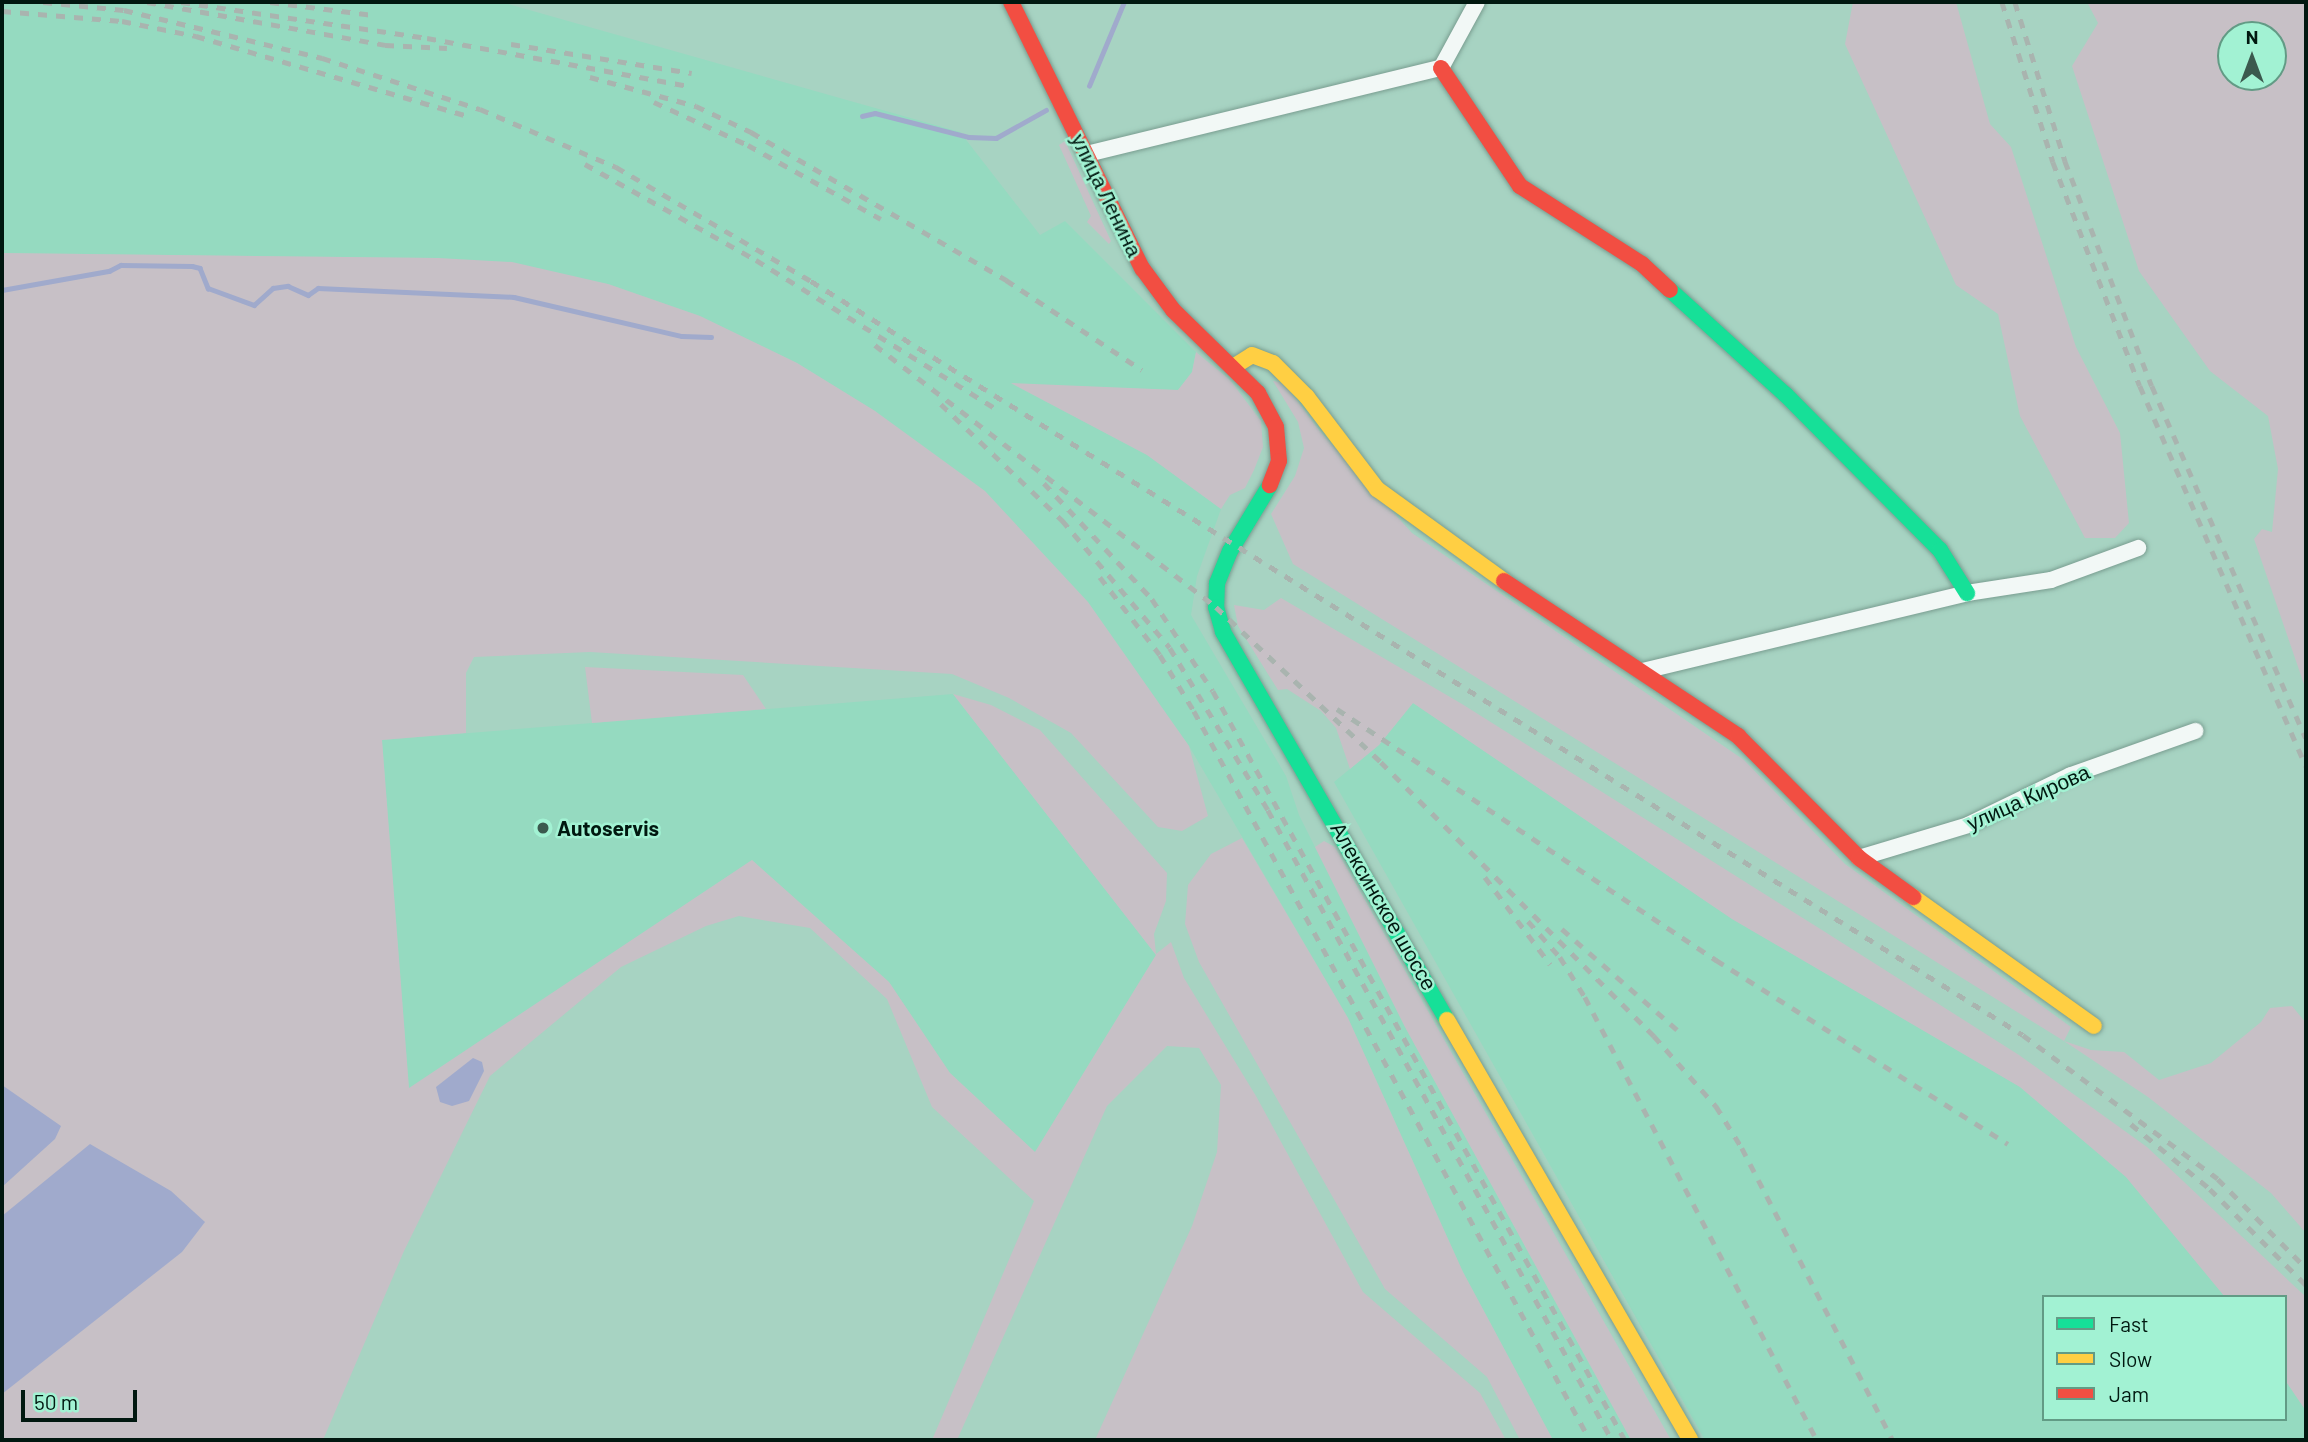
<!DOCTYPE html>
<meta charset="utf-8">
<style>
body{margin:0}
#map{position:relative;width:2308px;height:1442px;overflow:hidden;background:#a7d3c2;font-family:Barlow,sans-serif}
div>[style]{position:absolute}
[style*='--x']{left:calc(var(--x)*1px);top:calc(var(--y)*1px);width:calc(var(--w)*1px);rotate:calc(var(--a)*1deg)}
.built>*{inset:0;background:#95dac0}
.green>*{inset:0;background:#c7c0c6}
.water>*{inset:0;background:#a0aacc}
.stream>*{height:4.5px;margin:-2.25px;padding:0 2.25px;transform-origin:2.25px;border-radius:2.25px;background:#a0aacc}
.roads{filter:drop-shadow(0 0 2px #799d90) drop-shadow(0 0 2px #799d90)}
.street>*{height:16px;margin:-8px;padding:0 8px;transform-origin:8px;border-radius:8px;background:#f2f8f6}
.fast>*{height:16px;margin:-8px;padding:0 8px;transform-origin:8px;border-radius:8px;background:#16e098}
.slow>*{height:16px;margin:-8px;padding:0 8px;transform-origin:8px;border-radius:8px;background:#ffcf43}
.jam>*{height:16px;margin:-8px;padding:0 8px;transform-origin:8px;border-radius:8px;background:#f24e42}
.rail>*{height:4.5px;margin-top:-2.25px;transform-origin:0;background:repeating-linear-gradient(90deg,#a9b4af 0 9px,transparent 0 18px)}
.dots>*{width:19px;height:19px;translate:-50% -50%;box-sizing:border-box;border:4px solid #a2f2d3;border-radius:50%}
span{translate:-50% -50%;white-space:nowrap;text-align:center;line-height:1.15;-webkit-text-stroke:5px #a2f2d3;paint-order:stroke}
.street-label{font-size:21px;color:#011810}
.poi-label{font-size:21px;color:#011810;font-weight:700}
.left{translate:0 -50%;text-align:left}
.frame{position:absolute;inset:0;border:4px solid #011810;pointer-events:none}
.legend{position:absolute;left:2042px;top:1295px;width:245px;height:126px;box-sizing:border-box;background:#a2f2d3;border:2px solid #629b85;margin:0;padding:9px 12px;list-style:none;font-size:21px;color:#011810}
.legend li{display:flex;align-items:center;gap:14px;height:35px}
.legend b{width:35px;border:2px solid #629b85}
.north{position:absolute;left:2217px;top:21px;width:70px;height:70px;box-sizing:border-box;background:#a2f2d3;border:2px solid #629b85;border-radius:50%;rotate:0deg;font-size:19px;font-weight:700;line-height:28px;text-align:center;color:#011810}
.north::after{content:'';display:block;margin:auto;width:24px;height:32px;background:#3b594e;clip-path:polygon(50% 0,100% 100%,50% 72%,0 100%)}
.scale{position:absolute;left:21px;top:1390px;width:116px;height:32px;box-sizing:border-box;border:4px solid #011810;border-top:0;padding-left:9px;font-size:21px;line-height:24px;white-space:nowrap;color:#011810;-webkit-text-stroke:5px #a2f2d3;paint-order:stroke}
</style>
<div id="map">
<div class="built">
<i style="clip-path:polygon(2px 2px,501px 2px,960px 132px,1040px 235px,1065px 221px,1196px 352px,1192px 372px,1178px 390px,1012px 384px,1147px 455px,1221px 509px,1197px 576px,1191px 615px,1286px 776px,1299px 815px,1405px 1027px,1631px 1440px,1553px 1440px,1463px 1272px,1348px 1018px,1189px 746px,1139px 677px,875px 411px,797px 363px,700px 316px,608px 284px,438px 258px,2px 253px)"></i>
<i style="clip-path:polygon(953px 694px,1156px 955px,1035px 1152px,950px 1073px,889px 982px,752px 860px,409px 1089px,382px 740px)"></i>
<i style="clip-path:polygon(1413px 703px,1732px 919px,2020px 1087px,2126px 1177px,2225px 1297px,2044px 1297px,2044px 1419px,2285px 1419px,2285px 1380px,2306px 1411px,2306px 1440px,1705px 1440px,1334px 782px,1379px 745px)"></i>
</div>
<div class="green">
<i style="clip-path:polygon(1853px 2px,1956px 2px,1990px 124px,2011px 147px,2076px 347px,2120px 433px,2129px 523px,2115px 538px,2085px 538px,2020px 416px,1998px 314px,1956px 285px,1845px 44px)"></i>
<i style="clip-path:polygon(evenodd,2087px 2px,2306px 2px,2306px 690px,2254px 539px,2262px 529px,2272px 532px,2278px 469px,2268px 416px,2210px 371px,2139px 271px,2072px 66px,2098px 23px,2087px 2px,2231px 35px,2273px 35px,2273px 77px,2231px 77px,2231px 35px)"></i>
<i style="clip-path:polygon(1065px 141px,1111px 241px,1109px 244px,1087px 222px,1091px 216px,1059px 145px)"></i>
<i style="clip-path:polygon(2px 253px,438px 258px,512px 262px,608px 284px,700px 316px,797px 363px,875px 411px,985px 491px,1088px 602px,1189px 746px,1208px 816px,1182px 831px,1158px 827px,1071px 733px,1009px 698px,952px 674px,590px 652px,474px 657px,466px 673px,466px 733px,382px 740px,409px 1088px,752px 860px,889px 982px,950px 1073px,1035px 1152px,1156px 955px,953px 694px,991px 705px,1040px 730px,1167px 873px,1166px 901px,1154px 934px,1156px 954px,1171px 942px,1184px 978px,1256px 1096px,1363px 1292px,1480px 1393px,1506px 1440px,1095px 1440px,1192px 1226px,1217px 1152px,1221px 1085px,1199px 1048px,1167px 1046px,1107px 1106px,957px 1440px,932px 1440px,1034px 1201px,932px 1107px,887px 999px,810px 928px,739px 916px,706px 926px,621px 967px,490px 1076px,404px 1251px,323px 1440px,2px 1440px)"></i>
<i style="clip-path:polygon(1196px 352px,1230px 380px,1261px 421px,1263px 447px,1254px 470px,1245px 488px,1230px 495px,1221px 509px,1147px 455px,1011px 383px,1178px 390px,1192px 372px)"></i>
<i style="clip-path:polygon(1273px 381px,1284px 383px,1319px 430px,1412px 533px,1744px 760px,1845px 864px,2071px 1027px,2064px 1041px,2091px 1050px,2124px 1052px,2159px 1080px,2211px 1063px,2261px 1022px,2270px 1008px,2292px 1006px,2306px 1023px,2306px 1233px,2271px 1193px,2148px 1097px,2064px 1041px,1293px 564px,1271px 514px,1295px 476px,1304px 448px,1298px 422px)"></i>
<i style="clip-path:polygon(1281px 598px,1462px 704px,1822px 930px,2019px 1055px,2147px 1147px,2306px 1297px,2306px 1411px,2285px 1380px,2285px 1297px,2225px 1297px,2126px 1177px,2020px 1087px,1732px 919px,1413px 703px,1379px 745px,1350px 769px,1336px 728px,1321px 711px,1287px 689px,1278px 690px,1238px 626px,1234px 605px,1264px 610px)"></i>
<i style="clip-path:polygon(585px 667px,743px 675px,766px 709px,592px 723px)"></i>
<i style="clip-path:polygon(1242px 838px,1348px 1018px,1463px 1272px,1553px 1440px,1520px 1440px,1487px 1377px,1385px 1289px,1199px 962px,1185px 924px,1188px 885px,1211px 854px)"></i>
<i style="clip-path:polygon(1324px 841px,1335px 847px,1671px 1440px,1631px 1440px,1405px 1027px,1315px 847px)"></i>
</div>
<div class="water">
<i style="clip-path:polygon(473px 1058px,482px 1062px,484px 1071px,469px 1101px,452px 1106px,440px 1102px,436px 1087px)"></i>
<i style="clip-path:polygon(2px 1085px,61px 1126px,55px 1139px,2px 1187px)"></i>
<i style="clip-path:polygon(90px 1144px,171px 1191px,205px 1222px,182px 1252px,2px 1394px,2px 1216px)"></i>
</div>
<div class="stream">
<i style="--x:1089;--y:86;--w:91;--a:-67.4"></i>
<i style="--x:862;--y:116;--w:13;--a:-13"></i>
<i style="--x:875;--y:113;--w:97;--a:14.3"></i>
<i style="--x:969;--y:137;--w:27;--a:2"></i>
<i style="--x:996;--y:138;--w:57;--a:-29.2"></i>
<i style="--x:2;--y:290;--w:109;--a:-10.1"></i>
<i style="--x:109;--y:271;--w:13;--a:-27"></i>
<i style="--x:121;--y:265;--w:71;--a:0.8"></i>
<i style="--x:192;--y:266;--w:8;--a:14"></i>
<i style="--x:200;--y:268;--w:22;--a:68"></i>
<i style="--x:208;--y:288;--w:49;--a:20.3"></i>
<i style="--x:254;--y:305;--w:25;--a:-42"></i>
<i style="--x:273;--y:288;--w:15;--a:-8"></i>
<i style="--x:288;--y:286;--w:22;--a:24"></i>
<i style="--x:308;--y:295;--w:12;--a:-35"></i>
<i style="--x:318;--y:288;--w:196;--a:2.6"></i>
<i style="--x:514;--y:297;--w:172;--a:13.1"></i>
<i style="--x:682;--y:336;--w:29;--a:2"></i>
</div>
<div class="roads">
<div class="street">
<i style="--x:1087;--y:154;--w:364;--a:-13.7"></i>
<i style="--x:1441;--y:68;--w:75;--a:-61.4"></i>
<i style="--x:1643;--y:671;--w:333;--a:-13.5"></i>
<i style="--x:1967;--y:593;--w:85;--a:-8.8"></i>
<i style="--x:2051;--y:580;--w:93;--a:-20.2"></i>
<i style="--x:1859;--y:858;--w:114;--a:-16.8"></i>
<i style="--x:1968;--y:825;--w:114;--a:-25.9"></i>
<i style="--x:2071;--y:775;--w:132;--a:-19.5"></i>
</div>
<div class="fast">
<i style="--x:1670;--y:290;--w:156;--a:42.2"></i>
<i style="--x:1786;--y:395;--w:218;--a:45.2"></i>
<i style="--x:1940;--y:550;--w:51;--a:57.9"></i>
<i style="--x:1270;--y:485;--w:77;--a:121.2"></i>
<i style="--x:1230;--y:551;--w:35;--a:112"></i>
<i style="--x:1217;--y:583;--w:24;--a:92"></i>
<i style="--x:1216;--y:607;--w:26;--a:74"></i>
<i style="--x:1223;--y:632;--w:448;--a:60"></i>
</div>
<div class="slow">
<i style="--x:1233;--y:367;--w:22;--a:-32"></i>
<i style="--x:1252;--y:355;--w:22;--a:21"></i>
<i style="--x:1273;--y:363;--w:48;--a:45"></i>
<i style="--x:1307;--y:397;--w:116;--a:52.7"></i>
<i style="--x:1377;--y:489;--w:157;--a:35.9"></i>
<i style="--x:1913;--y:897;--w:222;--a:35.5"></i>
<i style="--x:1447;--y:1020;--w:485;--a:59.9"></i>
</div>
<div class="jam">
<i style="--x:1011;--y:2;--w:297;--a:63.8"></i>
<i style="--x:1142;--y:268;--w:52;--a:53.6"></i>
<i style="--x:1173;--y:310;--w:119;--a:44.3"></i>
<i style="--x:1258;--y:393;--w:38;--a:62"></i>
<i style="--x:1276;--y:427;--w:34;--a:85"></i>
<i style="--x:1279;--y:461;--w:26;--a:111"></i>
<i style="--x:1441;--y:68;--w:142;--a:56.2"></i>
<i style="--x:1520;--y:186;--w:145;--a:32.6"></i>
<i style="--x:1642;--y:264;--w:38;--a:43"></i>
<i style="--x:1504;--y:581;--w:281;--a:33.5"></i>
<i style="--x:1738;--y:736;--w:172;--a:45.2"></i>
<i style="--x:1859;--y:858;--w:67;--a:35.8"></i>
</div>
</div>
<div class="rail">
<i style="--x:43;--y:2;--w:81;--a:5.6"></i>
<i style="--x:124;--y:10;--w:204;--a:13.6"></i>
<i style="--x:322;--y:58;--w:166;--a:17.9"></i>
<i style="--x:480;--y:109;--w:148;--a:23.1"></i>
<i style="--x:616;--y:167;--w:226;--a:30.3"></i>
<i style="--x:811;--y:281;--w:1427;--a:31.89"></i>
<i style="--x:2023;--y:1035;--w:242;--a:36.4"></i>
<i style="--x:2218;--y:1179;--w:125;--a:45.3"></i>
<i style="--x:147;--y:2;--w:242;--a:10.2"></i>
<i style="--x:385;--y:45;--w:62;--a:2.8"></i>
<i style="--x:181;--y:2;--w:249;--a:8.3"></i>
<i style="--x:427;--y:38;--w:266;--a:10.4"></i>
<i style="--x:270;--y:2;--w:104;--a:7.2"></i>
<i style="--x:2002;--y:2;--w:168;--a:72.3"></i>
<i style="--x:2053;--y:162;--w:240;--a:68.8"></i>
<i style="--x:2140;--y:386;--w:415;--a:66.4"></i>
<i style="--x:2015;--y:2;--w:167;--a:72.5"></i>
<i style="--x:2065;--y:161;--w:241;--a:68.9"></i>
<i style="--x:2152;--y:386;--w:384;--a:66.4"></i>
<i style="--x:2;--y:11;--w:120;--a:4.8"></i>
<i style="--x:122;--y:21;--w:76;--a:11.5"></i>
<i style="--x:196;--y:36;--w:287;--a:16.4"></i>
<i style="--x:511;--y:44;--w:183;--a:9.1"></i>
<i style="--x:590;--y:77;--w:110;--a:15.3"></i>
<i style="--x:696;--y:106;--w:61;--a:25.3"></i>
<i style="--x:751;--y:132;--w:295;--a:30.1"></i>
<i style="--x:1006;--y:280;--w:163;--a:33.5"></i>
<i style="--x:654;--y:102;--w:103;--a:24.6"></i>
<i style="--x:748;--y:145;--w:152;--a:29.1"></i>
<i style="--x:585;--y:164;--w:196;--a:29.3"></i>
<i style="--x:756;--y:260;--w:287;--a:31.8"></i>
<i style="--x:875;--y:345;--w:430;--a:37.5"></i>
<i style="--x:1216;--y:607;--w:226;--a:43.2"></i>
<i style="--x:1381;--y:762;--w:387;--a:45.1"></i>
<i style="--x:1654;--y:1036;--w:94;--a:48.5"></i>
<i style="--x:1716;--y:1106;--w:49;--a:58.2"></i>
<i style="--x:1742;--y:1148;--w:329;--a:62.7"></i>
<i style="--x:941;--y:404;--w:168;--a:43.8"></i>
<i style="--x:1062;--y:520;--w:167;--a:49.8"></i>
<i style="--x:1170;--y:648;--w:189;--a:58.8"></i>
<i style="--x:1268;--y:810;--w:718;--a:61.36"></i>
<i style="--x:1044;--y:483;--w:158;--a:47"></i>
<i style="--x:1152;--y:599;--w:110;--a:56.5"></i>
<i style="--x:1213;--y:691;--w:855;--a:61.19"></i>
<i style="--x:1100;--y:577;--w:98;--a:52.4"></i>
<i style="--x:1160;--y:655;--w:66;--a:58.7"></i>
<i style="--x:1194;--y:711;--w:830;--a:61.49"></i>
<i style="--x:1337;--y:709;--w:455;--a:33.5"></i>
<i style="--x:1716;--y:960;--w:345;--a:32.2"></i>
<i style="--x:1485;--y:877;--w:109;--a:53.2"></i>
<i style="--x:1528;--y:921;--w:48;--a:48.4"></i>
<i style="--x:1560;--y:957;--w:47;--a:58"></i>
<i style="--x:1585;--y:997;--w:500;--a:62.36"></i>
<i style="--x:1562;--y:929;--w:161;--a:41.2"></i>
<i style="--x:2131;--y:1124;--w:102;--a:39.4"></i>
<i style="--x:2210;--y:1189;--w:136;--a:45"></i>
</div>
<div class="dots">
<i style="left:543px;top:828px;background:#3b594e"></i>
</div>
<div class="street-label">
<span style="left:1107px;top:195px;rotate:64deg">улица Ленина</span>
<span style="left:2028px;top:797px;rotate:-24deg">улица Кирова</span>
<span style="left:1384px;top:906px;rotate:60deg">Алексинское шоссе</span>
</div>
<div class="poi-label">
<span class="left" style="left:557px;top:828px">Autoservis</span>
</div>
<div class="frame"></div>
<ul class="legend">
<li><b style="height:9px;background:#16e098"></b>Fast</li>
<li><b style="height:9px;background:#ffcf43"></b>Slow</li>
<li><b style="height:9px;background:#f24e42"></b>Jam</li>
</ul>
<div class="north">N</div>
<div class="scale">50 m</div>
</div>
